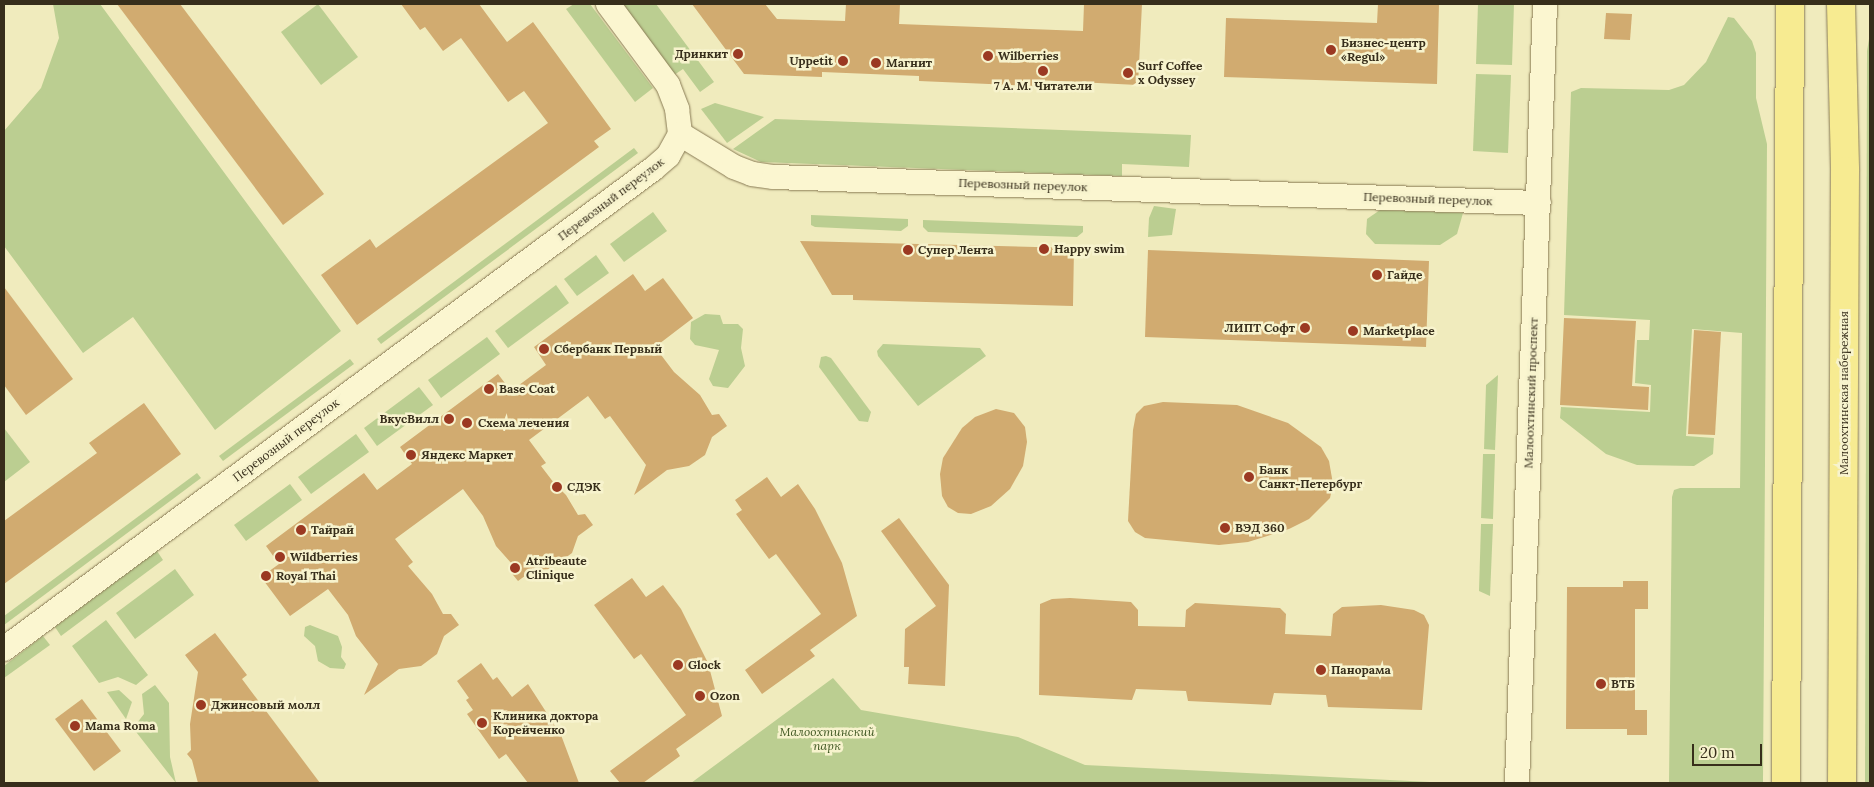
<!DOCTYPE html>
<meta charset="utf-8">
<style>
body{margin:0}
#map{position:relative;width:1874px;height:787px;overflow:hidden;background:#f0ebbd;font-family:Lora,serif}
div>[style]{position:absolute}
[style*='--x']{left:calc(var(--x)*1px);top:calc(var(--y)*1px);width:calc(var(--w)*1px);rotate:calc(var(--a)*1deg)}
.green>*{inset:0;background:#bbce91}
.building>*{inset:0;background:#d1ab70}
.roads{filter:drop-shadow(0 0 1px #897b55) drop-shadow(0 0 1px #897b55)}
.minor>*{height:24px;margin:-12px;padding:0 12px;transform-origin:12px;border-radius:12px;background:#fbf6d0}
.major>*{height:28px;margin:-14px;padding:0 14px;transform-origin:14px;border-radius:14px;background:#f7eb91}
.dots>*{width:14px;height:14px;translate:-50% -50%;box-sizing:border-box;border:2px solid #f7f3cd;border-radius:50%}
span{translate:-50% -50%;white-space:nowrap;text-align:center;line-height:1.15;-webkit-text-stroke:5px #f7f3cd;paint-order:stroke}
.poi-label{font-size:12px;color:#372e1b;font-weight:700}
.left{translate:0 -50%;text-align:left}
.right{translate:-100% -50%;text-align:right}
.street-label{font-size:12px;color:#372e1b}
.park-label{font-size:12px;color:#3d5520;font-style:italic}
.frame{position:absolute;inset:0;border:5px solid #372e1b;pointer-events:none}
.scale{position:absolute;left:1692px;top:744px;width:70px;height:22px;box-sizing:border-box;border:2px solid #372e1b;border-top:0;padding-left:6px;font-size:15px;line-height:18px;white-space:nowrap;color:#372e1b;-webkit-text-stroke:4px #f7f3cd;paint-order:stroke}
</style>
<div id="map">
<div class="green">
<i style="clip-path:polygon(53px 4px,100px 4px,341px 331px,215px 430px,133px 317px,83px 353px,4px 246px,4px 131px,41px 88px,59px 38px)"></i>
<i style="clip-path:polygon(318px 4px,358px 57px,321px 85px,281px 32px)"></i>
<i style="clip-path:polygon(574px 4px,590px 4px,653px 88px,635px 102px,566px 9px)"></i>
<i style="clip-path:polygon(622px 4px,656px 4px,714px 82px,700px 92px,683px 69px,674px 75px)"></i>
<i style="clip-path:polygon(1478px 4px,1514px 4px,1512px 65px,1476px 64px)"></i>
<i style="clip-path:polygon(1728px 17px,1734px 18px,1752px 41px,1756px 53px,1756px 98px,1767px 144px,1763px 783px,1669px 783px,1672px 497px,1674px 490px,1680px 488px,1740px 488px,1742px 333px,1692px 329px,1686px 436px,1714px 438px,1713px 454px,1694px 466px,1637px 465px,1606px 454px,1560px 418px,1561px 407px,1650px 412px,1651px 385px,1635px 383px,1637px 340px,1649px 340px,1650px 320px,1564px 315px,1571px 92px,1581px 88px,1669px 90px,1684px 85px,1706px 62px)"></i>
<i style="clip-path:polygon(1870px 33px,1870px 783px,1865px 783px,1867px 51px)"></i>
<i style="clip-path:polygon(1476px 74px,1511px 75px,1508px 153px,1473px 151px)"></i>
<i style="clip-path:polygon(715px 103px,764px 117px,727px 143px,701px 109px)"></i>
<i style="clip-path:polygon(775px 119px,1191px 135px,1189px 167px,1122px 164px,1122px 176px,761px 162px,733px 149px)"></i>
<i style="clip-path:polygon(634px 148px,638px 153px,381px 344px,377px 339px)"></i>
<i style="clip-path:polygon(1154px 206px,1176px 209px,1172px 235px,1148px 237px,1149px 218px)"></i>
<i style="clip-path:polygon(1380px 210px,1463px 213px,1457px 234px,1440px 245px,1375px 244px,1366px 234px,1367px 219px)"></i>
<i style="clip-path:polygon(653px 212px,667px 231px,624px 262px,610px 244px)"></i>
<i style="clip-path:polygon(811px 215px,908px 219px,908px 226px,901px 231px,815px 227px,811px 225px)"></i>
<i style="clip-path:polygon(923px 220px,1083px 226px,1083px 232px,1077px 237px,928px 232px,923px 227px)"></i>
<i style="clip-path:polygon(596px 255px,609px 273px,577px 296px,564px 279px)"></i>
<i style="clip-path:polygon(556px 285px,569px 303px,508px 348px,495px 331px)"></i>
<i style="clip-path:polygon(705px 314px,720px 315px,723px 324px,738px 324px,743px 329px,741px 348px,745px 366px,728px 388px,713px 386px,709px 379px,719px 350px,695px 345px,690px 339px,691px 322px)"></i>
<i style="clip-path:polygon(487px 337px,500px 354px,441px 398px,428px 380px)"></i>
<i style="clip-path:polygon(883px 344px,980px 348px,986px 356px,918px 406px,878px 356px,877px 351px)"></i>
<i style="clip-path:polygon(826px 356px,831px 358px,871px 412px,868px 422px,859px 421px,819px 367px,821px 357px)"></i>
<i style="clip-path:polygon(350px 359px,354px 364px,223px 461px,219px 456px)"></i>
<i style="clip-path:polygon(1498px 375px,1495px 450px,1484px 449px,1486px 385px)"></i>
<i style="clip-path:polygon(419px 387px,433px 405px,377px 446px,364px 428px)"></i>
<i style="clip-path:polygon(4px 428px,30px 462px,4px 482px)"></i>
<i style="clip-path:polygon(356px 434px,369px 452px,311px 494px,298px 477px)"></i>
<i style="clip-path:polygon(1483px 454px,1495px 454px,1493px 519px,1481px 518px)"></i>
<i style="clip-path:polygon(197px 473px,201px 478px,4px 625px,4px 616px)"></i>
<i style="clip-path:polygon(290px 484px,302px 500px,246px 541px,234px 525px)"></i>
<i style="clip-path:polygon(1481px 524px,1493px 524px,1490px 596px,1479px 591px)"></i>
<i style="clip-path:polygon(157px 551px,163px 560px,61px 636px,55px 627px)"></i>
<i style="clip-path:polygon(175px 569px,194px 595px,135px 639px,116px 613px)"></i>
<i style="clip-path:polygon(106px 620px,148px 675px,136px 685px,118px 677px,99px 683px,72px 646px)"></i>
<i style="clip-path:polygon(310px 625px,338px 636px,342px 647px,341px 657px,346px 664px,344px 669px,330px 668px,318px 661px,315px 646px,304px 636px,305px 627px)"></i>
<i style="clip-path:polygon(43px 636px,50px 645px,4px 678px,4px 666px)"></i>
<i style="clip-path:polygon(833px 678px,861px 710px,1018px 737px,1085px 765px,1450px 783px,691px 783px)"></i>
<i style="clip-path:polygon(155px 685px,169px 703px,170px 757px,176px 783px,133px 728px,144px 714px,142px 694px)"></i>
<i style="clip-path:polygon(119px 690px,132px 702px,126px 719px,107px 692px)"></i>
</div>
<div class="building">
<i style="clip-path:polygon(117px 4px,180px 4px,324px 194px,283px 225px)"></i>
<i style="clip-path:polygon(401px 4px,479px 4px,507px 42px,533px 22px,611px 129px,594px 141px,599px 147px,357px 325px,321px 275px,370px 239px,376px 248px,548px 123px,524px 91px,508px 102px,461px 38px,443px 51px,425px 27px,420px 30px)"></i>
<i style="clip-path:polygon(692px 4px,765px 4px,777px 19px,845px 21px,846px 4px,900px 4px,899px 24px,1083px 31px,1084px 4px,1142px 4px,1138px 85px,1037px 80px,1037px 86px,919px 81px,919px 76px,822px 72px,822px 77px,744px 74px)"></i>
<i style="clip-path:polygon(1378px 4px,1439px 4px,1437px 84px,1224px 77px,1226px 18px,1377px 23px)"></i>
<i style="clip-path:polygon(1606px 13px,1632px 14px,1630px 40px,1604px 39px)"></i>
<i style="clip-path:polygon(800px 241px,1074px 248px,1073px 306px,853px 300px,853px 295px,832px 295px)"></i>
<i style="clip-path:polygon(1148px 250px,1429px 261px,1426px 347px,1145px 337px)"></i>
<i style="clip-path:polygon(633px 274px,645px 291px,663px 278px,693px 318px,655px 347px,674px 372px,700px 395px,712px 415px,719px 414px,727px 426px,712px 437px,705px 455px,689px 466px,667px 470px,634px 495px,646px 465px,610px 416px,605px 419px,588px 396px,529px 440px,546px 463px,541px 466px,554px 483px,566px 495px,578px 515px,585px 514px,593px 525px,578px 536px,572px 553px,550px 569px,533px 570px,518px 581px,509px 570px,512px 564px,496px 546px,483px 516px,463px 489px,395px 539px,413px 562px,408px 566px,432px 594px,443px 614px,451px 614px,459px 625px,444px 636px,437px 654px,421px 666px,399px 669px,364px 695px,378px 664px,356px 636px,348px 615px,328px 589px,290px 616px,261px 577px,279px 564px,266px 546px,364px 473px,377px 490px,412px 464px,400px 447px,498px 374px,511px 391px,546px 365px,534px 347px)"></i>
<i style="clip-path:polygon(4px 287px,73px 379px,26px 415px,4px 385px)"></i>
<i style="clip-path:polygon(1564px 318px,1636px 321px,1632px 386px,1649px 387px,1648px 410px,1560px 405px)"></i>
<i style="clip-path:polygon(1694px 330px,1721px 332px,1715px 435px,1688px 434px)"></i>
<i style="clip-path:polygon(1163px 402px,1237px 405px,1288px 423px,1321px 447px,1329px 461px,1333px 484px,1330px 498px,1309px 519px,1289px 529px,1248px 542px,1219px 545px,1145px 538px,1135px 532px,1128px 521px,1133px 430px,1136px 414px,1144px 406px)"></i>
<i style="clip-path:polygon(144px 403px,181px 454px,4px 584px,4px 521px,97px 453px,89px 443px)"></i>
<i style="clip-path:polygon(996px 409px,1014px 413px,1025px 427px,1027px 442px,1023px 466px,1010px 489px,991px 506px,971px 514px,958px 513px,948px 507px,942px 496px,940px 474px,943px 458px,962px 428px,975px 417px)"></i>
<i style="clip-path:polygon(767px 477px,781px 497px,798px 484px,815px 509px,842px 563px,857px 616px,810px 650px,815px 656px,762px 694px,745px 670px,821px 614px,776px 554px,769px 559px,736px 514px,742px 510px,735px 500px)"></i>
<i style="clip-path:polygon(899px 518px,949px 585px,945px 686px,908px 684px,909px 667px,904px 667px,905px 629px,936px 606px,881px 531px)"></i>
<i style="clip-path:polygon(632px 578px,646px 597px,663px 585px,681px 609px,708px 663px,722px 716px,676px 749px,680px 756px,643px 783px,620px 783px,610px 771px,686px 715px,641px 654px,634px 659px,594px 605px)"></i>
<i style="clip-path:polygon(1623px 581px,1648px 581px,1648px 609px,1635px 609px,1635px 710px,1647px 710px,1647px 735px,1627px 735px,1627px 729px,1566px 729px,1567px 587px,1623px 587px)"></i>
<i style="clip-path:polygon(1070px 598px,1131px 602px,1138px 610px,1138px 626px,1185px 627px,1186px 610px,1195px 603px,1280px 608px,1286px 614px,1285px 634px,1331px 636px,1333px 614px,1342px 607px,1381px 605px,1414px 610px,1424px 615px,1429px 625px,1422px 710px,1328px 707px,1326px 695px,1274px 693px,1271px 705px,1188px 701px,1186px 691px,1136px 689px,1132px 700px,1039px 695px,1040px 604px,1052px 599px)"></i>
<i style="clip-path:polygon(215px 633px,247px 675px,242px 679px,320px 783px,198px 783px,192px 760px,187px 754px,191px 750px,190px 724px,198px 672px,185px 655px)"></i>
<i style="clip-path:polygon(481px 663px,493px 680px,497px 677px,512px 697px,528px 684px,561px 735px,579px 783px,528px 783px,506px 754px,499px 759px,467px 714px,473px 710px,466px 700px,469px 698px,457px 681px)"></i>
<i style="clip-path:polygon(82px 699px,121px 751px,94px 771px,55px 719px)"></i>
</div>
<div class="roads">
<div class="minor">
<i style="--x:608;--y:4;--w:101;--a:53.5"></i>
<i style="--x:668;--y:85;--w:26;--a:69"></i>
<i style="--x:677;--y:109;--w:25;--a:83"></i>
<i style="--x:680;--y:134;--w:63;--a:31.4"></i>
<i style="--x:734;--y:167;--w:19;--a:21"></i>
<i style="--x:752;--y:174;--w:22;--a:8"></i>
<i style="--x:774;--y:177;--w:765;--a:1.95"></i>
<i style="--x:4;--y:649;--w:807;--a:-36.49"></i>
<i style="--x:653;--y:169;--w:20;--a:-41"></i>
<i style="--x:668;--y:156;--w:25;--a:-61"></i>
<i style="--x:1517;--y:783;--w:780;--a:-87.94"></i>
</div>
<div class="major">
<i style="--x:1841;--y:4;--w:167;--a:88.6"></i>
<i style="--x:1845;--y:171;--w:612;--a:90.28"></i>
<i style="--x:1786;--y:783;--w:779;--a:-89.71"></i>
</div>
</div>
<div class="dots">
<i style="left:1331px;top:50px;background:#9b3922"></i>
<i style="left:738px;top:54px;background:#9b3922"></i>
<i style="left:988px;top:56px;background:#9b3922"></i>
<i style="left:843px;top:61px;background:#9b3922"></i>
<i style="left:876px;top:63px;background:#9b3922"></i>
<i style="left:1043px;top:71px;background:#9b3922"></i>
<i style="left:1128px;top:73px;background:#9b3922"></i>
<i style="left:1044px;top:249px;background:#9b3922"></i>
<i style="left:908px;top:250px;background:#9b3922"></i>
<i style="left:1377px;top:275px;background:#9b3922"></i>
<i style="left:1305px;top:328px;background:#9b3922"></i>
<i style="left:1353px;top:331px;background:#9b3922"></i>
<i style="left:544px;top:349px;background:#9b3922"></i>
<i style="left:489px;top:389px;background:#9b3922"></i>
<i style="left:449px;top:419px;background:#9b3922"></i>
<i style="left:467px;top:423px;background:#9b3922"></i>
<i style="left:411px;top:455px;background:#9b3922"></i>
<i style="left:1249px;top:477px;background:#9b3922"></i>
<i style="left:557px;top:487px;background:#9b3922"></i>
<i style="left:1225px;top:528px;background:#9b3922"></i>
<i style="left:301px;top:530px;background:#9b3922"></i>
<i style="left:280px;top:557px;background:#9b3922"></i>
<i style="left:515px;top:568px;background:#9b3922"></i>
<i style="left:266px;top:576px;background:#9b3922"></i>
<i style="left:678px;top:665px;background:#9b3922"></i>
<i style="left:1321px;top:670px;background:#9b3922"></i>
<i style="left:1601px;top:684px;background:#9b3922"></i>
<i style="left:700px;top:696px;background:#9b3922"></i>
<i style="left:201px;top:705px;background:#9b3922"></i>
<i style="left:482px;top:723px;background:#9b3922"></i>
<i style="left:75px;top:726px;background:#9b3922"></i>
</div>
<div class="poi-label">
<span class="left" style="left:1341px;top:50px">Бизнес-центр<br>«Regul»</span>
<span class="right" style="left:728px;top:54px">Дринкит</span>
<span class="left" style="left:998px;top:56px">Wilberries</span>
<span class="right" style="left:833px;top:61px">Uppetit</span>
<span class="left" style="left:886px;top:63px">Магнит</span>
<span class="left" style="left:1138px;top:73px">Surf Coffee<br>х Odyssey</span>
<span style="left:1043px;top:86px">7 А. М. Читатели</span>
<span class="left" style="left:1054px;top:249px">Happy swim</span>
<span class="left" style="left:918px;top:250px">Супер Лента</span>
<span class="left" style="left:1387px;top:275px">Гайде</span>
<span class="right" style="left:1295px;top:328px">ЛИПТ Софт</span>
<span class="left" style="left:1363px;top:331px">Marketplace</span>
<span class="left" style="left:554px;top:349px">Сбербанк Первый</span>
<span class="left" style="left:499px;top:389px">Base Coat</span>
<span class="right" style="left:439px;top:419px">ВкусВилл</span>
<span class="left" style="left:478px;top:423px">Схема лечения</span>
<span class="left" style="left:421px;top:455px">Яндекс Маркет</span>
<span class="left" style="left:1259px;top:477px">Банк<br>Санкт-Петербург</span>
<span class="left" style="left:567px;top:487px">СДЭК</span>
<span class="left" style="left:1235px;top:528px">ВЭД 360</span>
<span class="left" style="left:311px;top:530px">Тайрай</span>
<span class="left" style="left:290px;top:557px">Wildberries</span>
<span class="left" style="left:526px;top:568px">Atribeaute<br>Clinique</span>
<span class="left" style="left:276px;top:576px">Royal Thai</span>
<span class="left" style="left:688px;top:665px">Glock</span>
<span class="left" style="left:1331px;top:670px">Панорама</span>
<span class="left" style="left:1611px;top:684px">ВТБ</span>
<span class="left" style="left:710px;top:696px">Ozon</span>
<span class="left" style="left:211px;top:705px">Джинсовый молл</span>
<span class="left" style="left:493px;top:723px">Клиника доктора<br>Корейченко</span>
<span class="left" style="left:85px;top:726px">Mama Roma</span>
</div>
<div class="street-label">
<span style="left:1023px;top:185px;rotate:2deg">Перевозный переулок</span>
<span style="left:611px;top:199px;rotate:-37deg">Перевозный переулок</span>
<span style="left:1428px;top:199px;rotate:2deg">Перевозный переулок</span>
<span style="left:1531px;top:393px;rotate:-88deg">Малоохтинский проспект</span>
<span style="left:1844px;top:393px;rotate:-90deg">Малоохтинская набережная</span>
<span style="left:286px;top:440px;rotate:-37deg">Перевозный переулок</span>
</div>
<div class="park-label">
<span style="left:827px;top:739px">Малоохтинский<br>парк</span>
</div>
<div class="frame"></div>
<div class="scale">20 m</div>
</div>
